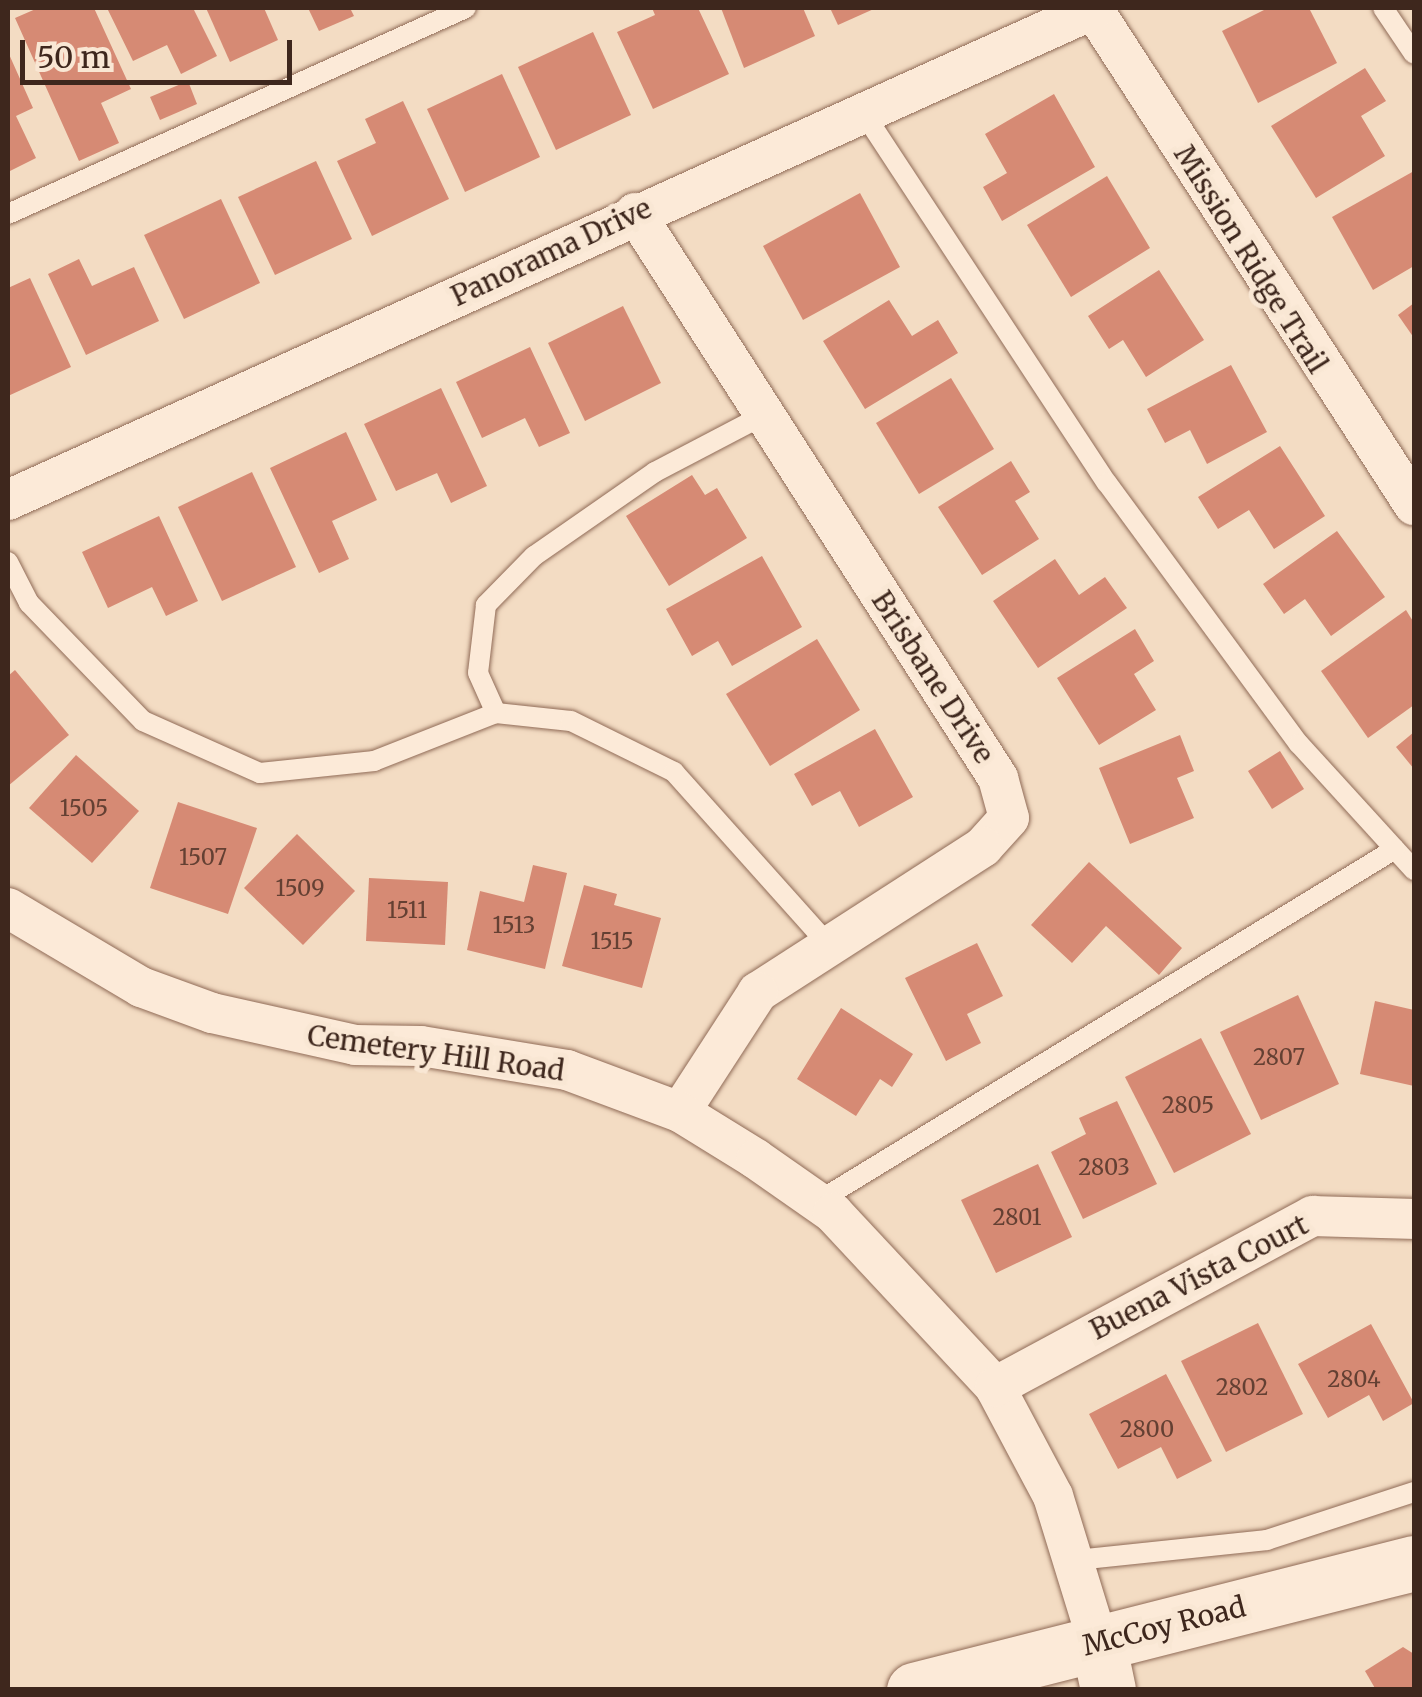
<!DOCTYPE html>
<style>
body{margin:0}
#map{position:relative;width:1422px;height:1697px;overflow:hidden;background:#f3dcc3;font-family:Merriweather,serif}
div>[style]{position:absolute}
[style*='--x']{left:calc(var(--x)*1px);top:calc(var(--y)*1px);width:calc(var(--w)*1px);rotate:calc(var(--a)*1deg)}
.building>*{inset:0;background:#d68a74}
.roads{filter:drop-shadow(0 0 2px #906b57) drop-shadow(0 0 2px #906b57)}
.lane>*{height:20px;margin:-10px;padding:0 10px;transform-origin:10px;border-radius:10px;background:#fcead8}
.street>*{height:40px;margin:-20px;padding:0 20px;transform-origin:20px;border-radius:20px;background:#fcead8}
.secondary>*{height:55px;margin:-27.5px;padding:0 27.5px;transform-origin:27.5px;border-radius:27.5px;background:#fcead8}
span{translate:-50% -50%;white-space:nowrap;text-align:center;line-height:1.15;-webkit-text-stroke:10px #f9e7d4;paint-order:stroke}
.number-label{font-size:22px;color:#644033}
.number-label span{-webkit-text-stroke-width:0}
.street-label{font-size:28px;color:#3e271d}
.frame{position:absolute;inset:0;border:10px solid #3e271d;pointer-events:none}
.scale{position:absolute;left:20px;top:40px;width:272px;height:45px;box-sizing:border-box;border:5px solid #3e271d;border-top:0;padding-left:12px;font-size:30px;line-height:35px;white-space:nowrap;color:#3e271d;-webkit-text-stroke:8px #f9e7d4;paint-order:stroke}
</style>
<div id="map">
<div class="building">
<i style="clip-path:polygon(38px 8px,94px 8px,131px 89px,101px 103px,119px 143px,79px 161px,15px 18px)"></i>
<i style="clip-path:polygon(107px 8px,193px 8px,217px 56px,181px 74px,167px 45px,133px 61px)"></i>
<i style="clip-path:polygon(206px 8px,264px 8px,278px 40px,230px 62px)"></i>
<i style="clip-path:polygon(308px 8px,350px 8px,354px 16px,319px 31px)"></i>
<i style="clip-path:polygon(652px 8px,698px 8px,729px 74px,653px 109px,617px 32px,655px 15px)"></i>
<i style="clip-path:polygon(721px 8px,803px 8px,815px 36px,744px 68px)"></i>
<i style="clip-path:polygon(830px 8px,876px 8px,838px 25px)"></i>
<i style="clip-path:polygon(1268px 8px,1309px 8px,1337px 63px,1258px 103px,1222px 31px)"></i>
<i style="clip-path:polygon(593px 32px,631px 115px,556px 150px,518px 67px)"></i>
<i style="clip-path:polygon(8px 52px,33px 108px,16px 116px,36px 158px,8px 172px)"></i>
<i style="clip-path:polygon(1365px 68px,1386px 101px,1361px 116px,1385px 156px,1316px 198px,1271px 126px)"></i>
<i style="clip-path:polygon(502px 74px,540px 157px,465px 192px,427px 109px)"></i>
<i style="clip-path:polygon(188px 81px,197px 104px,160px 120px,150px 97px)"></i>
<i style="clip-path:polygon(1054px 94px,1095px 167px,1002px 221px,983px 187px,1007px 173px,985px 134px)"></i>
<i style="clip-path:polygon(403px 101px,449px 199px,372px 236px,337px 161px,376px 143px,365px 119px)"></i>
<i style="clip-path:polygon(316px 161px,352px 239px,275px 275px,238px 197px)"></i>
<i style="clip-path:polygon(1414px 171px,1414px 266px,1373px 290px,1332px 217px)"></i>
<i style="clip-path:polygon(1107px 176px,1150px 248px,1071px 297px,1027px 225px)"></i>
<i style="clip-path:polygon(860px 193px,900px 267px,803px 320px,763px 246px)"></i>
<i style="clip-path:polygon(221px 199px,260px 283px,184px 319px,144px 235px)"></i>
<i style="clip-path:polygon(79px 259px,92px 286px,134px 267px,159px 321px,86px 355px,48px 274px)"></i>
<i style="clip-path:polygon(1159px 270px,1204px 340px,1146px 377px,1123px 340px,1109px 349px,1088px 316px)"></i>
<i style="clip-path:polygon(30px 278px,71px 367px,8px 396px,8px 288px)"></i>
<i style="clip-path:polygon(889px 300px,912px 336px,938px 320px,958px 353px,865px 409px,823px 341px)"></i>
<i style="clip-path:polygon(1414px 303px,1414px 338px,1398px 315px)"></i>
<i style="clip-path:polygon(623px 306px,661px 383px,585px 421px,548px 343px)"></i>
<i style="clip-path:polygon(530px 347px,570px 433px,539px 447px,525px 418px,482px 438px,456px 382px)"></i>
<i style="clip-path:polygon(1231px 365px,1267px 432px,1207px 464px,1190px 430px,1165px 443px,1147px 409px)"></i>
<i style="clip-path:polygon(951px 378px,994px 449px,919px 494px,876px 423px)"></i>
<i style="clip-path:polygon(441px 388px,487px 486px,451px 503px,437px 473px,396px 491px,364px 424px)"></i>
<i style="clip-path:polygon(346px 432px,377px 500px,332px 521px,349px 559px,319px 573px,270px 468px)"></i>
<i style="clip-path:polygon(1280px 446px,1325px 516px,1274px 549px,1249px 510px,1218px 529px,1198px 497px)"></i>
<i style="clip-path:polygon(1011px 461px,1030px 492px,1015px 501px,1039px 539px,982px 575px,938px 507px)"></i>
<i style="clip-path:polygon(252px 472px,296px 567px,222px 601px,178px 507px)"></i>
<i style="clip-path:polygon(692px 475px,705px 495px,717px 488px,747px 538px,669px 586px,626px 516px)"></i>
<i style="clip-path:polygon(159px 516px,198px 601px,166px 616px,152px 587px,108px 608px,82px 552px)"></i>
<i style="clip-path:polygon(1337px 531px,1385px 597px,1331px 636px,1305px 599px,1284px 614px,1263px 584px)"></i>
<i style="clip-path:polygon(762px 556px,802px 627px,732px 666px,718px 641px,692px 656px,666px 609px)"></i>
<i style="clip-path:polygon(1055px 559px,1079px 595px,1105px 577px,1127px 608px,1038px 668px,993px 601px)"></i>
<i style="clip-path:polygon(1406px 610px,1414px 623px,1414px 705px,1368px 738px,1321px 671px)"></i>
<i style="clip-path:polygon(1135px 629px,1154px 661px,1134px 674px,1156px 710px,1099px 745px,1057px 678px)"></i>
<i style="clip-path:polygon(817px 639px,860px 710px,770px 766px,726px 694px)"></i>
<i style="clip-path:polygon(15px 670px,69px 735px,8px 786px,8px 676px)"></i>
<i style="clip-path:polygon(875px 729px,913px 797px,859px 827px,840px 791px,812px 806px,794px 774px)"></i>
<i style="clip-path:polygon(1414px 732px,1414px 769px,1396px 747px)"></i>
<i style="clip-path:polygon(1180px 735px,1194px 771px,1177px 778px,1194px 818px,1130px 844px,1099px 768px)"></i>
<i style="clip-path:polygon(1280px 751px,1304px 789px,1272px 809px,1248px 771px)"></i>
<i style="clip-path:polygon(76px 755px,139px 811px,92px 863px,29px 808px)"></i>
<i style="clip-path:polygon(178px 802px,257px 828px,228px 914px,150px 888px)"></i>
<i style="clip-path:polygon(297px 834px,355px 891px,303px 945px,244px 888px)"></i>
<i style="clip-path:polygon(1089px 862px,1182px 948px,1159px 975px,1106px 926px,1072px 963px,1031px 925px)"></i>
<i style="clip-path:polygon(533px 865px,567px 873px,545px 969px,467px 950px,480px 891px,524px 902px)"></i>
<i style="clip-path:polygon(369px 878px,448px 882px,445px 945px,366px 941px)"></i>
<i style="clip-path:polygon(584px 885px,617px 894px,614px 905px,661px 918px,642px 988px,562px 966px)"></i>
<i style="clip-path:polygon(977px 943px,1003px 996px,967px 1014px,981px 1043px,946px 1061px,905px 978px)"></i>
<i style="clip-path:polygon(1298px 995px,1339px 1084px,1261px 1120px,1220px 1032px)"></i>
<i style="clip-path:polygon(1375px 1001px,1414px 1010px,1414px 1086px,1360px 1074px)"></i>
<i style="clip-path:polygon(841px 1008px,913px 1054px,892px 1087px,880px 1079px,856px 1116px,797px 1079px)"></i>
<i style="clip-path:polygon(1201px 1038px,1251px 1134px,1174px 1173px,1125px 1077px)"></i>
<i style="clip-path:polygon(1117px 1101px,1157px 1184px,1083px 1219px,1051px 1152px,1086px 1134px,1079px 1118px)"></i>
<i style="clip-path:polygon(1038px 1164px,1072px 1237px,996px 1273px,961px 1200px)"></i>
<i style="clip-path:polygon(1258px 1323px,1303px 1414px,1226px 1452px,1181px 1361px)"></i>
<i style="clip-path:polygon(1371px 1324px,1414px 1403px,1383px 1421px,1369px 1395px,1328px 1418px,1298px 1364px)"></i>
<i style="clip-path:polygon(1166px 1374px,1212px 1461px,1177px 1479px,1161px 1447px,1118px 1469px,1089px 1414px)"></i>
<i style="clip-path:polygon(1403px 1647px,1414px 1654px,1414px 1690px,1376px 1690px,1365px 1671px)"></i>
</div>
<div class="roads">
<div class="lane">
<i style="--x:1383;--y:8;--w:55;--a:56"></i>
<i style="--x:863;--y:112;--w:444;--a:56.7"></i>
<i style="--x:1107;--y:483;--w:324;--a:53.7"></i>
<i style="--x:1299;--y:744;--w:171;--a:47.6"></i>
<i style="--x:8;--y:214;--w:502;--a:-24.22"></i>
<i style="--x:760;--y:417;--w:119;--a:152.4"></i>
<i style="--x:655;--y:472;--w:147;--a:145.2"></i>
<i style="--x:534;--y:556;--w:69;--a:134.4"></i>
<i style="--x:486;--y:605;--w:68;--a:96.7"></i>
<i style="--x:478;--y:673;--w:44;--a:65.8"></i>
<i style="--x:496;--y:713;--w:75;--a:6.1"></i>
<i style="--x:571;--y:721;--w:115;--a:26.3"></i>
<i style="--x:674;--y:772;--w:229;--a:48.2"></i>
<i style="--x:8;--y:562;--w:46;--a:62.9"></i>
<i style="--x:29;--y:603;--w:164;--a:46"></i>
<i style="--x:143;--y:721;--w:128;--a:24"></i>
<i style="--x:260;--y:773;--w:115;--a:-6"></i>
<i style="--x:374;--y:761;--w:131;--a:-21.5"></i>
<i style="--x:817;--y:1202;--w:677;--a:-31.41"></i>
<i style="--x:1077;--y:1560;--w:191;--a:-6"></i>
<i style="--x:1267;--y:1540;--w:155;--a:-18.1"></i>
</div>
<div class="street">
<i style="--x:1093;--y:9;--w:591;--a:57.09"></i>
<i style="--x:635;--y:213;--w:672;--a:57.28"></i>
<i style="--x:998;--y:778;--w:41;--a:74.6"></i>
<i style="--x:1009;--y:818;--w:39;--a:132"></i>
<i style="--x:983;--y:847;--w:268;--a:147.2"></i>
<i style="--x:758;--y:992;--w:143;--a:123"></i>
<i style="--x:8;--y:500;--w:1194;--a:-24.33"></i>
<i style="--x:8;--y:908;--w:155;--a:30.7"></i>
<i style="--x:141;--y:987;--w:76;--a:20.1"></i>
<i style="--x:212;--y:1013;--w:147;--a:12.6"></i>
<i style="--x:355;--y:1045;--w:66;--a:0.9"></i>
<i style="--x:421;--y:1046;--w:148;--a:9.3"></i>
<i style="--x:567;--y:1070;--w:121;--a:20.4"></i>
<i style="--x:680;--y:1112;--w:89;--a:31.7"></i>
<i style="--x:756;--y:1159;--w:94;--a:35"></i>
<i style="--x:833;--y:1213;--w:238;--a:47"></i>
<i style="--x:995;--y:1387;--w:123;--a:62"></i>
<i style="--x:1053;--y:1496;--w:153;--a:72.9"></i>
<i style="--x:995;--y:1387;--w:361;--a:-28.3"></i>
<i style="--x:1313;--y:1216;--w:101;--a:1.7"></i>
</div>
<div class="secondary">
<i style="--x:1098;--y:1642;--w:49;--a:78.2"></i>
<i style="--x:914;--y:1690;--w:516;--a:-14.25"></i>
</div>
</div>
<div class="number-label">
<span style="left:84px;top:809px">1505</span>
<span style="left:203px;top:858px">1507</span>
<span style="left:300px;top:889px">1509</span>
<span style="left:407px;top:911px">1511</span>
<span style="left:514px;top:926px">1513</span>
<span style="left:612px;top:942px">1515</span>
<span style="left:1279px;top:1058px">2807</span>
<span style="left:1188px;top:1106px">2805</span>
<span style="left:1104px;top:1168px">2803</span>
<span style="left:1017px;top:1218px">2801</span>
<span style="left:1354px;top:1380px">2804</span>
<span style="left:1242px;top:1388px">2802</span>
<span style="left:1147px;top:1430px">2800</span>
</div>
<div class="street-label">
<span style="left:551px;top:252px;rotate:-25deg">Panorama Drive</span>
<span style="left:1251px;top:259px;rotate:58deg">Mission Ridge Trail</span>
<span style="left:933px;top:677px;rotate:57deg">Brisbane Drive</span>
<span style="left:436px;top:1053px;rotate:8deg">Cemetery Hill Road</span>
<span style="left:1199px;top:1277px;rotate:-27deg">Buena Vista Court</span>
<span style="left:1164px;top:1626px;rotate:-14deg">McCoy Road</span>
</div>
<div class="frame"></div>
<div class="scale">50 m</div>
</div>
